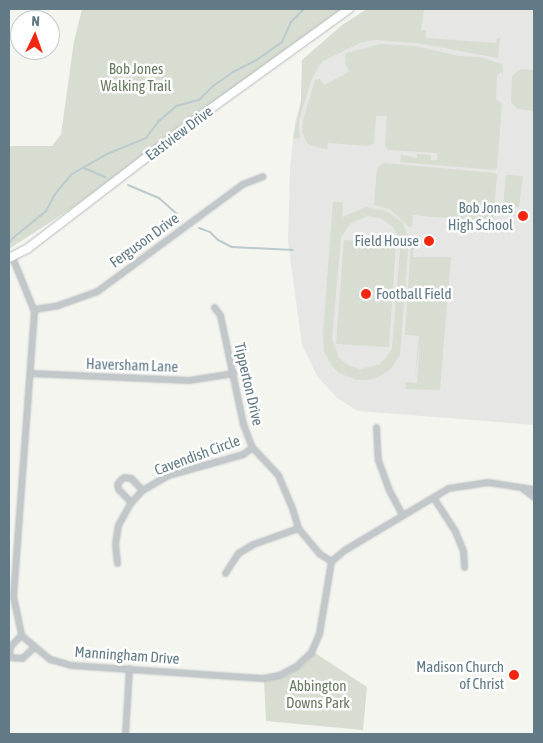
<!DOCTYPE html>
<style>
body{margin:0}
#map{position:relative;width:543px;height:743px;overflow:hidden;background:#f5f5f0;font-family:"Asap Condensed",sans-serif}
div>[style]{position:absolute}
[style*='--x']{left:calc(var(--x)*1px);top:calc(var(--y)*1px);width:calc(var(--w)*1px);rotate:calc(var(--a)*1deg)}
.built>*{inset:0;background:#e6e6e4}
.green>*{inset:0;background:#d7ddd1}
.stream>*{height:2px;margin:-1px;padding:0 1px;transform-origin:1px;border-radius:1px;background:#bacacd}
.roads{filter:drop-shadow(0 0 1px #b4bbbe) drop-shadow(0 0 1px #b4bbbe)}
.street>*{height:5px;margin:-2.5px;padding:0 2.5px;transform-origin:2.5px;border-radius:2.5px;background:#c2c7ca}
.secondary>*{height:8px;margin:-4px;padding:0 4px;transform-origin:4px;border-radius:4px;background:#fff}
.dots>*{width:14px;height:14px;translate:-50% -50%;box-sizing:border-box;border:2px solid #fff;border-radius:50%}
span{translate:-50% -50%;white-space:nowrap;text-align:center;line-height:1.15;-webkit-text-stroke:5px #fff;paint-order:stroke}
.park-label{font-size:15px;color:#697b60}
.street-label{font-size:15px;color:#617a85}
.poi-label{font-size:15px;color:#617a85}
.right{translate:-100% -50%;text-align:right}
.left{translate:0 -50%;text-align:left}
.frame{position:absolute;inset:0;border:10px solid #617a85;pointer-events:none}
.north{position:absolute;left:10px;top:10px;width:50px;height:50px;box-sizing:border-box;background:#fff;border:1px solid #c0cace;border-radius:50%;rotate:3deg;font-size:14px;font-weight:700;line-height:20px;text-align:center;color:#617a85}
.north::after{content:'';display:block;margin:auto;width:18px;height:22px;background:#f52610;clip-path:polygon(50% 0,100% 100%,50% 72%,0 100%)}
</style>
<div id="map">
<div class="built">
<i style="clip-path:polygon(372px 9px,534px 9px,534px 425px,358px 411px,337px 398px,317px 376px,302px 345px,288px 242px,290px 168px,295px 122px,301px 101px,302px 60px,343px 28px)"></i>
</div>
<div class="green">
<i style="clip-path:polygon(82px 9px,341px 9px,72px 208px,9px 249px,9px 146px,52px 146px,61px 134px,74px 41px)"></i>
<i style="clip-path:polygon(367px 9px,424px 9px,421px 30px,426px 30px,426px 38px,496px 43px,497px 38px,500px 38px,498px 58px,417px 43px,375px 40px,360px 43px,323px 61px,318px 67px,311px 81px,299px 121px,300px 138px,293px 139px,301px 101px,302px 60px,342px 25px)"></i>
<i style="clip-path:polygon(380px 44px,415px 46px,459px 56px,480px 57px,502px 64px,503px 74px,501px 72px,497px 75px,496px 99px,502px 104px,497px 168px,495px 170px,400px 162px,401px 155px,417px 158px,417px 154px,431px 155px,431px 160px,437px 160px,437px 153px,388px 150px,385px 146px,387px 116px,376px 116px,374px 143px,370px 146px,328px 143px,327px 149px,312px 146px,307px 143px,302px 131px,303px 120px,315px 80px,320px 79px,324px 85px,349px 72px,345px 62px,347px 61px,345px 58px,346px 53px)"></i>
<i style="clip-path:polygon(521px 69px,534px 70px,534px 111px,517px 109px,511px 102px,512px 76px)"></i>
<i style="clip-path:polygon(384px 163px,495px 173px,497px 175px,493px 223px,456px 221px,455px 219px,413px 215px,412px 226px,409px 227px,391px 210px,374px 205px,377px 168px)"></i>
<i style="clip-path:polygon(506px 175px,523px 176px,519px 207px,503px 207px)"></i>
<i style="clip-path:polygon(evenodd,333px 202px,343px 202px,342px 217px,366px 207px,387px 211px,402px 222px,409px 238px,400px 355px,390px 370px,376px 378px,367px 380px,356px 380px,339px 373px,332px 366px,324px 352px,323px 333px,333px 202px,368px 216px,382px 219px,392px 226px,399px 237px,400px 250px,392px 348px,386px 358px,378px 365px,360px 369px,350px 366px,339px 358px,332px 339px,341px 237px,351px 223px,368px 216px)"></i>
<i style="clip-path:polygon(344px 240px,396px 243px,389px 347px,336px 344px)"></i>
<i style="clip-path:polygon(411px 243px,414px 247px,413px 257px,451px 257px,440px 390px,406px 389px,405px 382px,417px 383px,420px 342px,415px 376px,419px 336px,405px 335px)"></i>
<i style="clip-path:polygon(315px 653px,367px 687px,363px 730px,266px 721px,264px 681px,288px 675px,301px 667px)"></i>
</div>
<div class="stream">
<i style="--x:84;--y:168;--w:23;--a:23"></i>
<i style="--x:128;--y:185;--w:34;--a:23"></i>
<i style="--x:159;--y:198;--w:24;--a:42"></i>
<i style="--x:199;--y:228;--w:12;--a:20"></i>
<i style="--x:210;--y:232;--w:11;--a:45"></i>
<i style="--x:218;--y:240;--w:16;--a:27"></i>
<i style="--x:232;--y:247;--w:61;--a:2.8"></i>
<i style="--x:9;--y:243;--w:6;--a:-51"></i>
<i style="--x:13;--y:238;--w:43;--a:-39.3"></i>
<i style="--x:46;--y:211;--w:19;--a:-62"></i>
<i style="--x:55;--y:194;--w:26;--a:-50"></i>
<i style="--x:72;--y:174;--w:40;--a:-29.7"></i>
<i style="--x:107;--y:154;--w:42;--a:-22.3"></i>
<i style="--x:146;--y:138;--w:21;--a:-53"></i>
<i style="--x:159;--y:121;--w:23;--a:-41"></i>
<i style="--x:176;--y:106;--w:24;--a:-15"></i>
<i style="--x:199;--y:100;--w:20;--a:-45"></i>
<i style="--x:213;--y:86;--w:24;--a:-35"></i>
<i style="--x:233;--y:72;--w:25;--a:-27"></i>
<i style="--x:255;--y:61;--w:33;--a:-35"></i>
<i style="--x:282;--y:42;--w:22;--a:-66"></i>
<i style="--x:291;--y:22;--w:18;--a:-45"></i>
</div>
<div class="roads">
<div class="street">
<i style="--x:12;--y:257;--w:58;--a:67.8"></i>
<i style="--x:34;--y:311;--w:286;--a:94.2"></i>
<i style="--x:13;--y:596;--w:40;--a:78"></i>
<i style="--x:21;--y:635;--w:38;--a:40"></i>
<i style="--x:50;--y:659;--w:22;--a:16"></i>
<i style="--x:71;--y:665;--w:191;--a:3.9"></i>
<i style="--x:262;--y:678;--w:17;--a:-10"></i>
<i style="--x:279;--y:675;--w:19;--a:-28"></i>
<i style="--x:296;--y:666;--w:21;--a:-43"></i>
<i style="--x:311;--y:652;--w:21;--a:-67"></i>
<i style="--x:319;--y:633;--w:73;--a:-80.5"></i>
<i style="--x:331;--y:561;--w:17;--a:-40"></i>
<i style="--x:344;--y:550;--w:121;--a:-30.8"></i>
<i style="--x:448;--y:488;--w:40;--a:-8.5"></i>
<i style="--x:488;--y:482;--w:47;--a:8.7"></i>
<i style="--x:214;--y:307;--w:10;--a:53"></i>
<i style="--x:220;--y:315;--w:111;--a:78.1"></i>
<i style="--x:243;--y:424;--w:25;--a:69"></i>
<i style="--x:252;--y:447;--w:38;--a:47"></i>
<i style="--x:278;--y:475;--w:36;--a:67"></i>
<i style="--x:292;--y:508;--w:21;--a:73"></i>
<i style="--x:298;--y:528;--w:34;--a:50"></i>
<i style="--x:320;--y:554;--w:13;--a:32"></i>
<i style="--x:34;--y:309;--w:24;--a:-9"></i>
<i style="--x:58;--y:305;--w:41;--a:-19.7"></i>
<i style="--x:97;--y:291;--w:180;--a:-36.4"></i>
<i style="--x:242;--y:184;--w:22;--a:-21"></i>
<i style="--x:30;--y:373;--w:159;--a:2.5"></i>
<i style="--x:189;--y:380;--w:45;--a:-9"></i>
<i style="--x:376;--y:427;--w:33;--a:87"></i>
<i style="--x:378;--y:460;--w:32;--a:70"></i>
<i style="--x:389;--y:490;--w:27;--a:62"></i>
<i style="--x:522;--y:488;--w:15;--a:37"></i>
<i style="--x:433;--y:497;--w:40;--a:57.1"></i>
<i style="--x:455;--y:531;--w:22;--a:68"></i>
<i style="--x:463;--y:551;--w:16;--a:86"></i>
<i style="--x:131;--y:502;--w:18;--a:-135"></i>
<i style="--x:118;--y:489;--w:5;--a:-101"></i>
<i style="--x:117;--y:484;--w:5;--a:-53"></i>
<i style="--x:120;--y:480;--w:5;--a:-37"></i>
<i style="--x:124;--y:477;--w:7;--a:8"></i>
<i style="--x:131;--y:478;--w:16;--a:47"></i>
<i style="--x:117;--y:563;--w:19;--a:-96"></i>
<i style="--x:115;--y:544;--w:19;--a:-81"></i>
<i style="--x:118;--y:525;--w:26;--a:-61"></i>
<i style="--x:131;--y:502;--w:16;--a:-47"></i>
<i style="--x:142;--y:490;--w:30;--a:-30"></i>
<i style="--x:168;--y:475;--w:78;--a:-15.6"></i>
<i style="--x:243;--y:454;--w:11;--a:-38"></i>
<i style="--x:225;--y:573;--w:24;--a:-57"></i>
<i style="--x:238;--y:553;--w:17;--a:-31"></i>
<i style="--x:253;--y:544;--w:48;--a:-19.6"></i>
<i style="--x:21;--y:635;--w:14;--a:135"></i>
<i style="--x:11;--y:645;--w:6;--a:108"></i>
<i style="--x:9;--y:651;--w:6;--a:81"></i>
<i style="--x:10;--y:657;--w:12;--a:5"></i>
<i style="--x:22;--y:658;--w:16;--a:-43"></i>
<i style="--x:125;--y:734;--w:66;--a:-86.5"></i>
</div>
<div class="secondary">
<i style="--x:9;--y:258;--w:20;--a:-27"></i>
<i style="--x:27;--y:249;--w:207;--a:-37.5"></i>
<i style="--x:191;--y:123;--w:195;--a:-35.8"></i>
</div>
</div>
<div class="dots">
<i style="left:523px;top:216px;background:#f52610"></i>
<i style="left:429px;top:241px;background:#f52610"></i>
<i style="left:366px;top:294px;background:#f52610"></i>
<i style="left:514px;top:675px;background:#f52610"></i>
</div>
<div class="park-label">
<span style="left:136px;top:77px">Bob Jones<br>Walking Trail</span>
<span style="left:318px;top:694px">Abbington<br>Downs Park</span>
</div>
<div class="street-label">
<span style="left:179px;top:133px;rotate:-37deg">Eastview Drive</span>
<span style="left:144px;top:240px;rotate:-36deg">Ferguson Drive</span>
<span style="left:132px;top:365px;rotate:2deg">Haversham Lane</span>
<span style="left:249px;top:384px;rotate:77deg">Tipperton Drive</span>
<span style="left:197px;top:455px;rotate:-20deg">Cavendish Circle</span>
<span style="left:127px;top:655px;rotate:4deg">Manningham Drive</span>
</div>
<div class="poi-label">
<span class="right" style="left:513px;top:216px">Bob Jones<br>High School</span>
<span class="right" style="left:419px;top:241px">Field House</span>
<span class="left" style="left:376px;top:294px">Football Field</span>
<span class="right" style="left:504px;top:675px">Madison Church<br>of Christ</span>
</div>
<div class="frame"></div>
<div class="north">N</div>
</div>
